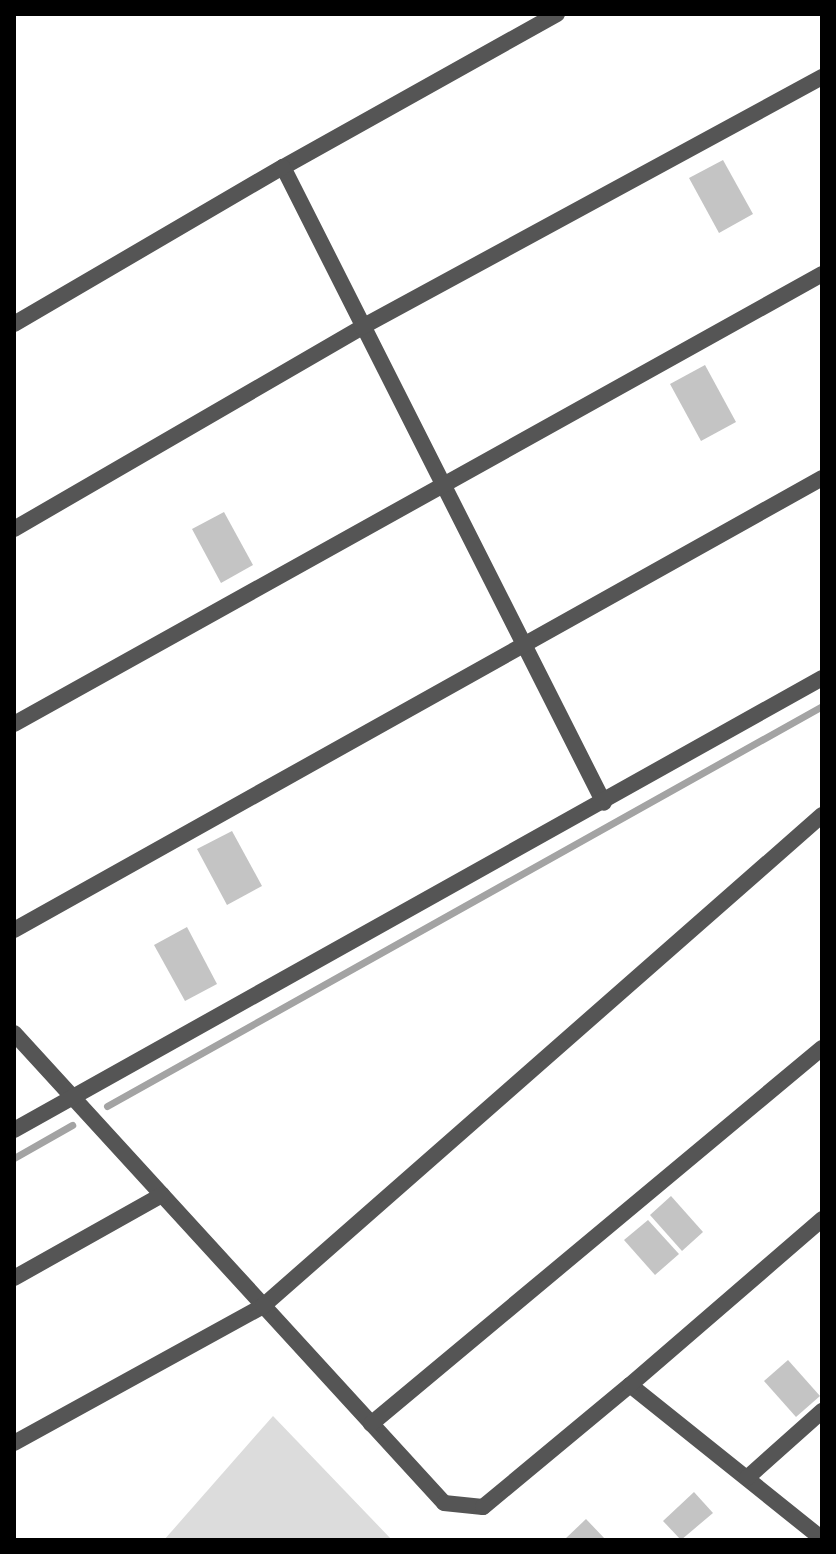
<!DOCTYPE html>
<style>
body{margin:0}
#map{position:relative;width:836px;height:1554px;overflow:hidden;background:#fff;font-family:Quicksand,sans-serif}
div>[style]{position:absolute}
[style*='--x']{left:calc(var(--x)*1px);top:calc(var(--y)*1px);width:calc(var(--w)*1px);rotate:calc(var(--a)*1deg)}
.green>*{inset:0;background:#dcdcdc}
.stream>*{height:7px;margin:-3.5px;padding:0 3.5px;transform-origin:3.5px;border-radius:3.5px;background:#a3a3a3}
.building>*{inset:0;background:#c4c4c4}
.minor>*{height:16px;margin:-8px;padding:0 8px;transform-origin:8px;border-radius:8px;background:#555}
span{translate:-50% -50%;white-space:nowrap;text-align:center;line-height:1.15;-webkit-text-stroke:6px #fff;paint-order:stroke}
.frame{position:absolute;inset:0;border:16px solid #000;pointer-events:none}
</style>
<div id="map">
<div class="green">
<i style="clip-path:polygon(273px 1416px,392px 1540px,164px 1540px)"></i>
</div>
<div class="stream">
<i style="--x:107;--y:1106;--w:819;--a:-29.22"></i>
<i style="--x:14;--y:1158;--w:67;--a:-29.6"></i>
</div>
<div class="building">
<i style="clip-path:polygon(723px 160px,753px 214px,719px 233px,689px 178px)"></i>
<i style="clip-path:polygon(705px 365px,736px 422px,701px 441px,670px 384px)"></i>
<i style="clip-path:polygon(224px 512px,253px 565px,221px 583px,192px 529px)"></i>
<i style="clip-path:polygon(232px 831px,262px 886px,227px 905px,197px 849px)"></i>
<i style="clip-path:polygon(187px 927px,217px 984px,185px 1001px,154px 945px)"></i>
<i style="clip-path:polygon(671px 1196px,703px 1232px,682px 1251px,650px 1215px)"></i>
<i style="clip-path:polygon(648px 1220px,679px 1254px,655px 1275px,624px 1240px)"></i>
<i style="clip-path:polygon(788px 1360px,820px 1396px,796px 1417px,764px 1381px)"></i>
<i style="clip-path:polygon(694px 1492px,713px 1513px,681px 1540px,663px 1521px)"></i>
<i style="clip-path:polygon(586px 1519px,606px 1540px,564px 1540px)"></i>
</div>
<div class="minor">
<i style="--x:557;--y:14;--w:314;--a:150.8"></i>
<i style="--x:283;--y:167;--w:712;--a:63.22"></i>
<i style="--x:14;--y:324;--w:311;--a:-30.3"></i>
<i style="--x:14;--y:529;--w:402;--a:-30.1"></i>
<i style="--x:362;--y:327;--w:524;--a:-28.52"></i>
<i style="--x:14;--y:724;--w:925;--a:-29.11"></i>
<i style="--x:14;--y:930;--w:926;--a:-29.22"></i>
<i style="--x:14;--y:1033;--w:637;--a:47.54"></i>
<i style="--x:444;--y:1503;--w:39;--a:6"></i>
<i style="--x:483;--y:1507;--w:191;--a:-39.7"></i>
<i style="--x:630;--y:1385;--w:246;--a:38.7"></i>
<i style="--x:14;--y:1130;--w:926;--a:-29.22"></i>
<i style="--x:14;--y:1278;--w:170;--a:-29.3"></i>
<i style="--x:630;--y:1385;--w:254;--a:-40.8"></i>
<i style="--x:371;--y:1424;--w:587;--a:-39.82"></i>
<i style="--x:14;--y:1443;--w:284;--a:-28.8"></i>
<i style="--x:263;--y:1306;--w:744;--a:-41.29"></i>
<i style="--x:747;--y:1478;--w:101;--a:-41.8"></i>
</div>
<div class="frame"></div>
</div>
